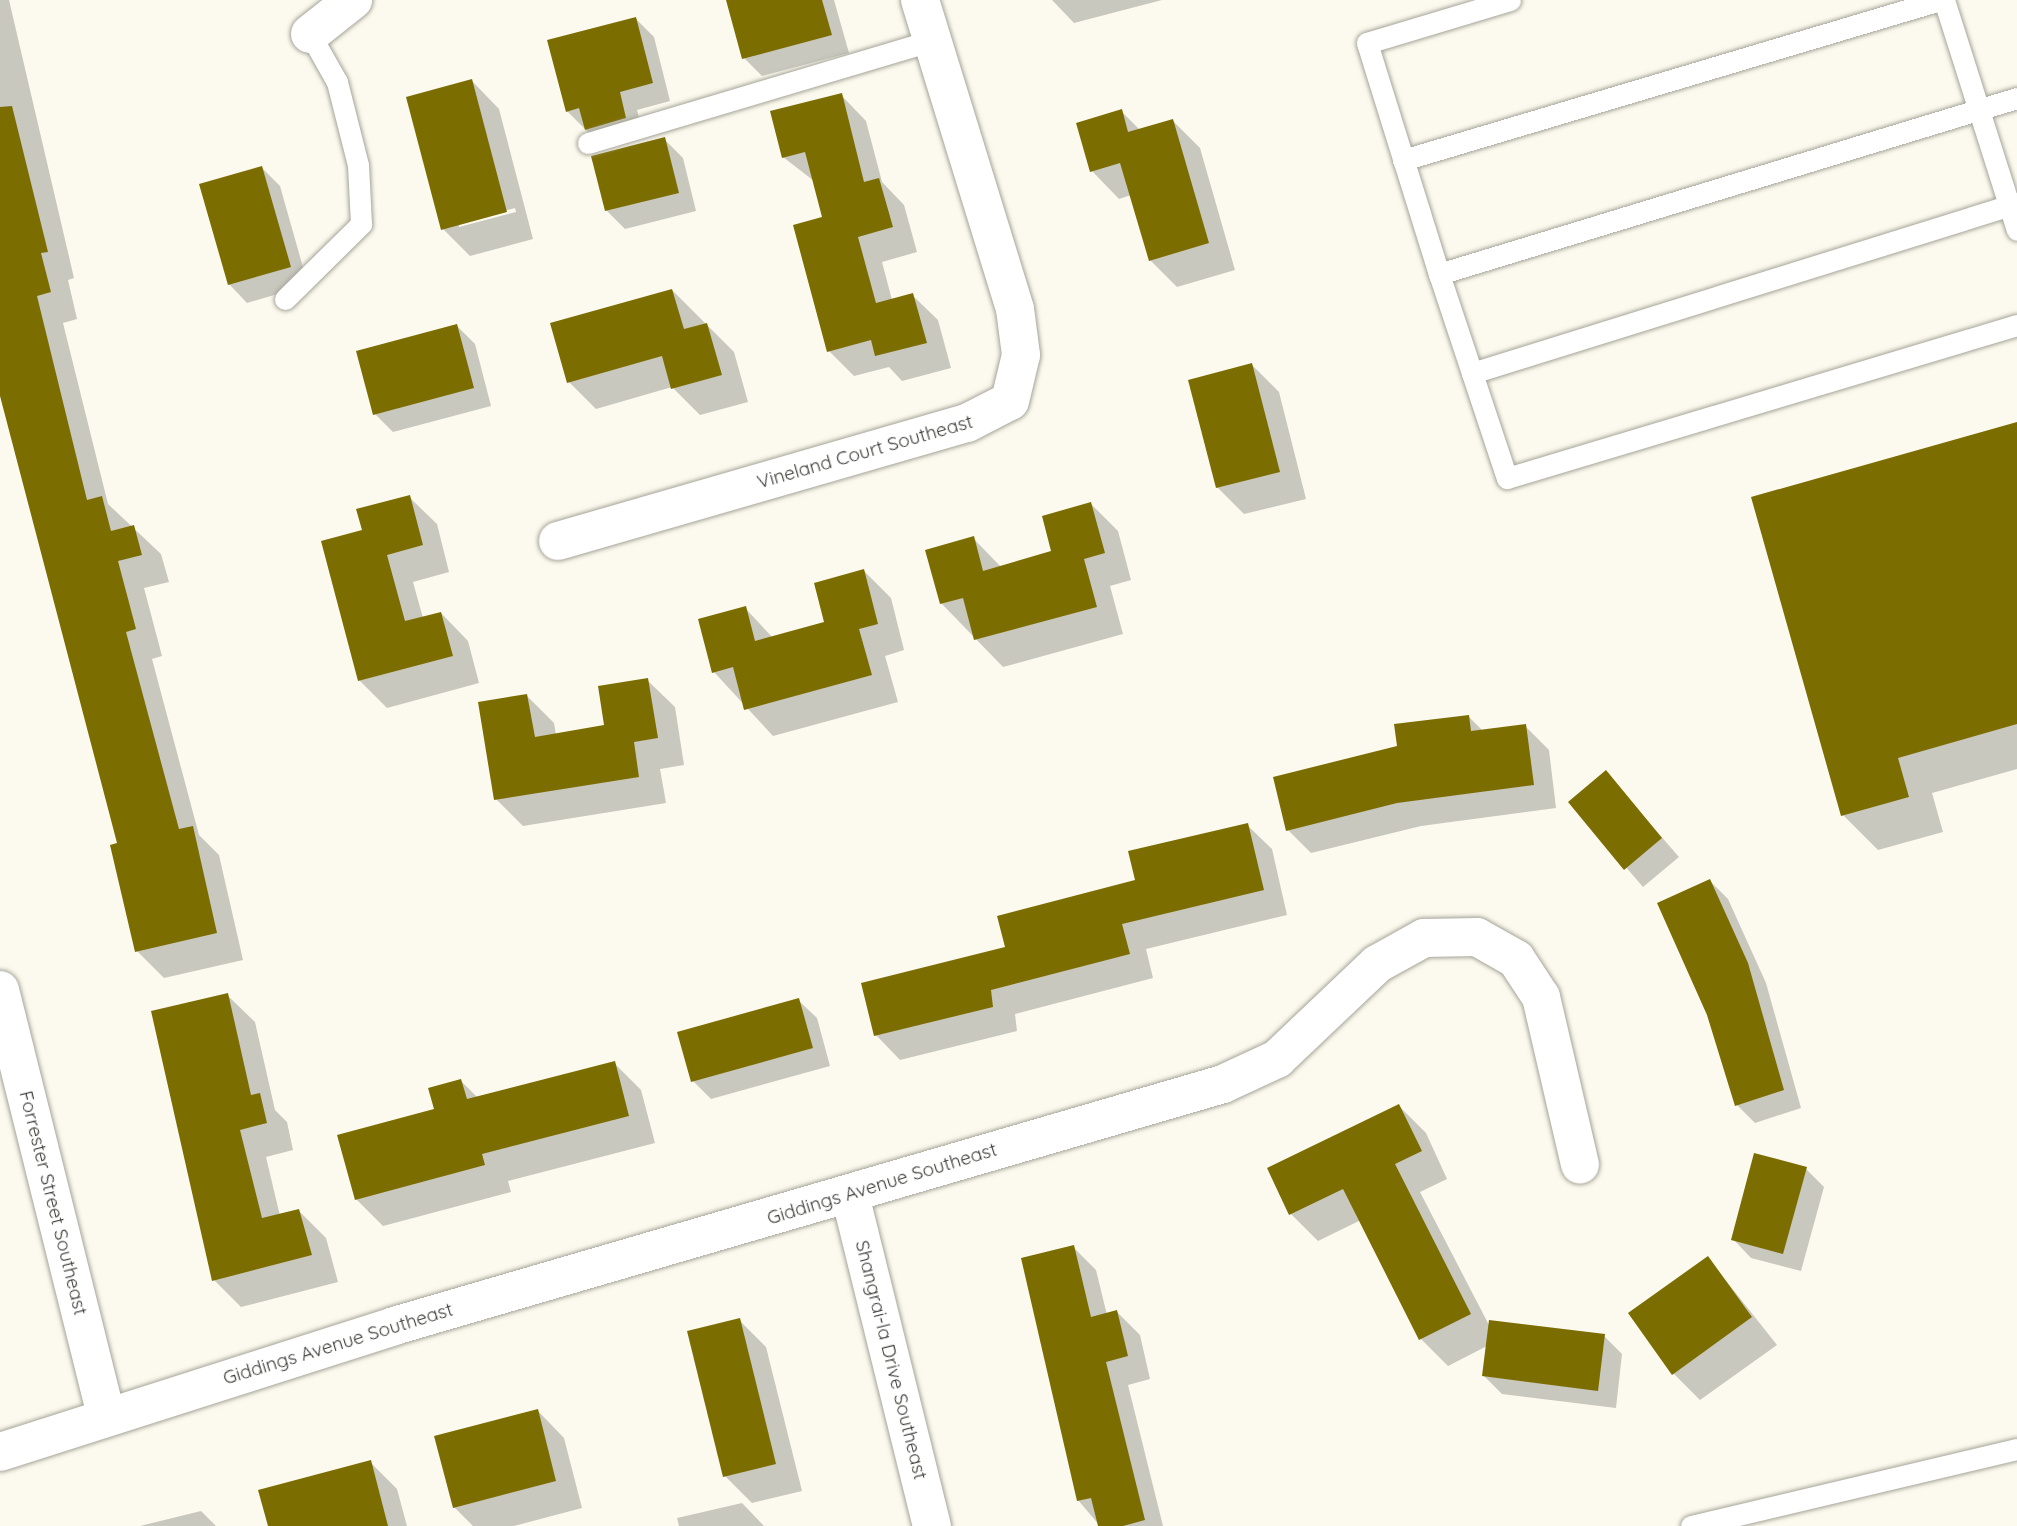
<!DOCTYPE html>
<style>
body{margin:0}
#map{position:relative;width:2017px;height:1526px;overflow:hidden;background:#fcfaee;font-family:Quicksand,sans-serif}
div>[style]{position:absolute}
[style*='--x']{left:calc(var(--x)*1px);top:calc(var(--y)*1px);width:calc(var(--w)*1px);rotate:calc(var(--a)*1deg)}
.shadow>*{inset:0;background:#0003}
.building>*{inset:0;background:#7c6d00}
.roads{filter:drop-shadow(0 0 2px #a6a499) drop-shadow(0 0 2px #a6a499)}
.lane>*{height:21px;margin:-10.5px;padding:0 10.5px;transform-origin:10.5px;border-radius:10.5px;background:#fff}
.street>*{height:38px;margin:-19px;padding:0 19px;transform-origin:19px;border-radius:19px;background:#fff}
span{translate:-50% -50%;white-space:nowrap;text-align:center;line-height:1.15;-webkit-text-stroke:7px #fff;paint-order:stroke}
.street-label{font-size:19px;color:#3c3b37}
</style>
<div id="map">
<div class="shadow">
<i style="clip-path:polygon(0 0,9px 0,74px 278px,68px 280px,77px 319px,63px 323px,108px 504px,161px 554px,169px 582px,144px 588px,162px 656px,152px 659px,199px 835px,219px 855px,243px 960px,164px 978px,137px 951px,119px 845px,0 388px)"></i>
<i style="clip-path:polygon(728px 0,834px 0,849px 53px,762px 76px,744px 58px)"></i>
<i style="clip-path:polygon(1052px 0,1162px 0,1074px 23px)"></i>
<i style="clip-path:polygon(636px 19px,654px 37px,670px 101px,637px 110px,644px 136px,604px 148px,567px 111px)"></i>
<i style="clip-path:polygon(evenodd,472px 81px,499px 109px,533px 239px,470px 256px,443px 229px,472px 81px,515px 208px,516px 212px,459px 227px,459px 223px,515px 208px)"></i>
<i style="clip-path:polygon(841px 95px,866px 121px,882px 182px,904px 205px,917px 252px,882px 262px,892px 300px,912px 295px,938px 320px,951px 368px,902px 381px,889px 367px,854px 376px,829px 351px,824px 218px,814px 181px,783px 157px)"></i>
<i style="clip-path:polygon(1121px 111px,1140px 130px,1173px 121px,1200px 148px,1235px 270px,1177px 287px,1150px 260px,1131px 195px,1119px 199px,1092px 171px)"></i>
<i style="clip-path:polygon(664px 139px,683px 158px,696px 211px,625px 229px,606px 210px)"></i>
<i style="clip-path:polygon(262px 168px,280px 186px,308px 285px,247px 303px,229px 284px)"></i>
<i style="clip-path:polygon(672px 290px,734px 352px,748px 402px,700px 415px,672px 387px,596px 409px,569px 382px)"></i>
<i style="clip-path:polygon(457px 326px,475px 344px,491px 406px,393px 432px,375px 414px)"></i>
<i style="clip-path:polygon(1252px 365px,1279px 392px,1306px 499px,1244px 514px,1217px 487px)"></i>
<i style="clip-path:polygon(2017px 424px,2017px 769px,1932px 793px,1943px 832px,1878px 850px,1843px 815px)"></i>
<i style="clip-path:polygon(409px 497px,437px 524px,449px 572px,413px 582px,423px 618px,441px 613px,468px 641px,479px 683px,387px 708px,360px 681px,323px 542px,364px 531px)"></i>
<i style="clip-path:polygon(1091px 504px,1118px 531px,1131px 580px,1110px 586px,1123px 634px,1003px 667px,941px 603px,973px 538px,1001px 567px,1053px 553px)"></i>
<i style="clip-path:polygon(864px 571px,891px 598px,904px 650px,885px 656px,898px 702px,773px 736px,714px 672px,745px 608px,773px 638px,826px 623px)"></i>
<i style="clip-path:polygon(647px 680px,675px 707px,684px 765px,660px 769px,666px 803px,523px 826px,496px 799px,527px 696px,554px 723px,556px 735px,606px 727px)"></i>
<i style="clip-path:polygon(1469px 717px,1483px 731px,1525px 726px,1549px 750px,1556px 808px,1421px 826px,1311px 853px,1288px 830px,1399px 747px)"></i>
<i style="clip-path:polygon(1606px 773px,1679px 857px,1643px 887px,1570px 802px)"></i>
<i style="clip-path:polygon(1247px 825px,1272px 849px,1287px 915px,1146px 949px,1153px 978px,1015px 1014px,1017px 1031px,900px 1060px,876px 1035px,1007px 949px)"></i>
<i style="clip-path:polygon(1710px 881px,1728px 899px,1766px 983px,1801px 1108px,1755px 1123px,1737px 1105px)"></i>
<i style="clip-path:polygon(227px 995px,255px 1022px,275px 1110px,287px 1122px,293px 1150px,266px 1157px,280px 1216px,299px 1211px,326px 1238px,338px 1282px,241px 1307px,214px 1280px)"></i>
<i style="clip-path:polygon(798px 1000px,817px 1018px,830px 1066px,711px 1099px,693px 1081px)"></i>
<i style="clip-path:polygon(614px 1063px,641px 1090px,655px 1143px,508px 1181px,511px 1192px,383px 1226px,356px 1199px,461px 1081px,478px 1098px)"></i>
<i style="clip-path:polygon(1399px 1106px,1426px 1133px,1447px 1179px,1420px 1192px,1490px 1327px,1604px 1336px,1622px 1354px,1616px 1408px,1502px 1394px,1484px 1376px,1487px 1346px,1448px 1366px,1421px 1339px,1361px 1220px,1318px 1241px,1291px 1214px)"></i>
<i style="clip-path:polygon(1806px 1169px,1824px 1187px,1801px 1271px,1751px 1258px,1733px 1239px)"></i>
<i style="clip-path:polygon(1073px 1247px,1096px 1270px,1107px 1315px,1117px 1312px,1140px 1335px,1150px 1379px,1128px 1385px,1163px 1526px,1100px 1526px,1078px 1500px)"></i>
<i style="clip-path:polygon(1708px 1258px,1777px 1345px,1700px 1400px,1673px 1373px)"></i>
<i style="clip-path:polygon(739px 1320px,766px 1347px,802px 1491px,752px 1503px,725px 1476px)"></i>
<i style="clip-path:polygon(537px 1410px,564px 1438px,582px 1508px,514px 1526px,473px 1526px,454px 1507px)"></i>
<i style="clip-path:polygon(370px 1462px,397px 1489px,407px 1526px,270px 1526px)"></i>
<i style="clip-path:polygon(742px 1503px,764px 1526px,679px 1526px,677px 1518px)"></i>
<i style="clip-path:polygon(201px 1511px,216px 1526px,140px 1526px)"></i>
</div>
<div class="building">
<i style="clip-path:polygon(726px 0,822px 0,832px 35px,742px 59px)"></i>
<i style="clip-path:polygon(636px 17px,653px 83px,620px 92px,626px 118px,585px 130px,579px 108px,566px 112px,547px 40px)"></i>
<i style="clip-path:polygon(472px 79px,507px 212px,441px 230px,406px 97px)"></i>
<i style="clip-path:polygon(842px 93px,864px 182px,879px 178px,893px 227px,858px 237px,876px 303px,913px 293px,927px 343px,875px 356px,871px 340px,827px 352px,793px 225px,822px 217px,805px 152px,782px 158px,770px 111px)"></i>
<i style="clip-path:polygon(12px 106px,48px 252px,41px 253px,51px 292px,37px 296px,87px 500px,102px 496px,111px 531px,134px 525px,142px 555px,118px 561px,136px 629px,126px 632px,179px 829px,193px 826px,217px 933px,135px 952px,110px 845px,117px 843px,0 396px,0 107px)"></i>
<i style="clip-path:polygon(1122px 109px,1128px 132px,1173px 119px,1209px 243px,1149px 261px,1120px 163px,1090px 172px,1076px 123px)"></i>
<i style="clip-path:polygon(665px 137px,679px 193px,605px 211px,591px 156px)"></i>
<i style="clip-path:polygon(262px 166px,291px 267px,228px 285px,199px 184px)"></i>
<i style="clip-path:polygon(672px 289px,684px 329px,707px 323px,722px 375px,671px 389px,662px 356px,567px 383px,550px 323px)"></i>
<i style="clip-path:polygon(457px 324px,474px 388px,373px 415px,356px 351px)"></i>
<i style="clip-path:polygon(1252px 363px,1280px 472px,1216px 488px,1188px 380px)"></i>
<i style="clip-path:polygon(2017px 422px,2017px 724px,1898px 758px,1909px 797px,1841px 816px,1751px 497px)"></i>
<i style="clip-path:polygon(410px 495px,423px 545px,387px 555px,405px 621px,441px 612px,453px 656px,358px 681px,321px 541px,362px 530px,356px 509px)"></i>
<i style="clip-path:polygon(1091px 502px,1105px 553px,1084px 559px,1097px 607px,974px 640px,963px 598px,940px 604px,925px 550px,974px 536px,983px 571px,1051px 551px,1042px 516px)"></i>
<i style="clip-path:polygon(864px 569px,878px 624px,859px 629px,872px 675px,744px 710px,733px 667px,712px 673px,698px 619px,746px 606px,755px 641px,824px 622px,814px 583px)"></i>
<i style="clip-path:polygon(648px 678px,658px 738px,634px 742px,639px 777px,494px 800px,478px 702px,527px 694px,535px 737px,604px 725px,598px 686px)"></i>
<i style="clip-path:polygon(1469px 715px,1471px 731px,1526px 724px,1534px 785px,1397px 803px,1286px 831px,1273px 777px,1397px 746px,1394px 724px)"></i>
<i style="clip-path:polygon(1606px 770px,1662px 838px,1624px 870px,1568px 802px)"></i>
<i style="clip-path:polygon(1248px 823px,1264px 890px,1122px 924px,1130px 954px,991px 990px,993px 1007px,874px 1036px,861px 983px,1005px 947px,997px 916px,1135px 880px,1128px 851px)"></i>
<i style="clip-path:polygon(1710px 879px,1748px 963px,1784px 1090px,1735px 1106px,1707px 1015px,1657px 903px)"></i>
<i style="clip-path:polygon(228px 993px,251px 1095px,260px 1093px,267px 1123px,240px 1130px,262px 1218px,299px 1209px,312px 1255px,212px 1281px,151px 1011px)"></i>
<i style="clip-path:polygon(799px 998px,813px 1048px,691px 1082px,677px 1032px)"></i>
<i style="clip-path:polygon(615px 1061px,629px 1116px,482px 1154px,485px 1165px,355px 1200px,337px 1135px,434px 1109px,428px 1088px,461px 1079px,467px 1099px)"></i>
<i style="clip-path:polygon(1399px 1104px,1422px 1151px,1395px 1164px,1471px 1314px,1419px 1340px,1343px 1189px,1289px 1215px,1267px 1168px)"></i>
<i style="clip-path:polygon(1754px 1153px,1807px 1167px,1783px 1254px,1731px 1240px)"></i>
<i style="clip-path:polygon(1074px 1245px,1091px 1317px,1117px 1310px,1128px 1356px,1106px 1362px,1145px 1520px,1123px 1526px,1098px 1526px,1091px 1498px,1077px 1501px,1021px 1258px)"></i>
<i style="clip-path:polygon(1708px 1256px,1752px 1317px,1672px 1375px,1628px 1313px)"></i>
<i style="clip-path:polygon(740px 1318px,776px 1464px,723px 1477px,687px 1331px)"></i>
<i style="clip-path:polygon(1489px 1320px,1605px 1334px,1598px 1391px,1482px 1376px)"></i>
<i style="clip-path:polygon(538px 1409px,556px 1481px,453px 1508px,434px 1436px)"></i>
<i style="clip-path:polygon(371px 1460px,388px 1526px,268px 1526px,258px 1490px)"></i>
</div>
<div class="roads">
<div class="lane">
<i style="--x:1510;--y:0;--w:149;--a:163.3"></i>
<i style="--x:1367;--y:43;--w:242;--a:72.7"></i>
<i style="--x:1439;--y:274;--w:604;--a:-16.94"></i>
<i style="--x:1944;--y:0;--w:241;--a:72.4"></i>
<i style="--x:588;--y:143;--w:360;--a:-16.6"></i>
<i style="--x:1403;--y:160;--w:560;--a:-16.59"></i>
<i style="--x:1439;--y:274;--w:215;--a:71.6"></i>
<i style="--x:1507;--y:478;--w:532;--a:-16.7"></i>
<i style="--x:285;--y:299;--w:107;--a:-44.6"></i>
<i style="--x:361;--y:224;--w:59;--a:-92.9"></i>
<i style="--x:358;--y:165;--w:86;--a:-104.2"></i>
<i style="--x:337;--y:82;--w:55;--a:-119.4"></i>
<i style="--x:1472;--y:373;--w:571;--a:-17.32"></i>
<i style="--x:1691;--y:1526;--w:335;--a:-13.3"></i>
</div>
<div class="street">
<i style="--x:310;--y:34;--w:55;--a:-38.3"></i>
<i style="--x:558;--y:541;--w:426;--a:-16.1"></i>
<i style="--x:967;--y:423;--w:48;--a:-27.1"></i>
<i style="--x:1010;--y:401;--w:47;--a:-76.6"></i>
<i style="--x:1021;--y:355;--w:46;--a:-97.4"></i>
<i style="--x:1015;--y:309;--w:323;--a:-107.1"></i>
<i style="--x:0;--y:990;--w:439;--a:76"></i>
<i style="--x:850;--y:1195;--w:341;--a:76.1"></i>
<i style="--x:0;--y:1452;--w:414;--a:-17.7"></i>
<i style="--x:394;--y:1326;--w:864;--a:-16.27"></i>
<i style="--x:1223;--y:1084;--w:60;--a:-24.8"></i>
<i style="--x:1277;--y:1059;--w:138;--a:-43.5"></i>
<i style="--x:1377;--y:964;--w:54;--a:-29"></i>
<i style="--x:1424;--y:938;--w:53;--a:-1.1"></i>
<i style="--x:1477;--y:937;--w:45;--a:29.4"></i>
<i style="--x:1516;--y:959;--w:45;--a:56.7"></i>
<i style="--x:1541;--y:997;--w:172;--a:76.9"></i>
</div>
</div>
<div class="street-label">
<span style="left:865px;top:452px;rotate:-16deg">Vineland Court Southeast</span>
<span style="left:882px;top:1184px;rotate:-17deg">Giddings Avenue Southeast</span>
<span style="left:53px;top:1203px;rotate:76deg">Forrester Street Southeast</span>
<span style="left:338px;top:1344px;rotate:-17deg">Giddings Avenue Southeast</span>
<span style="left:891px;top:1360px;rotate:76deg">Shangrai-la Drive Southeast</span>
</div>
</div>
